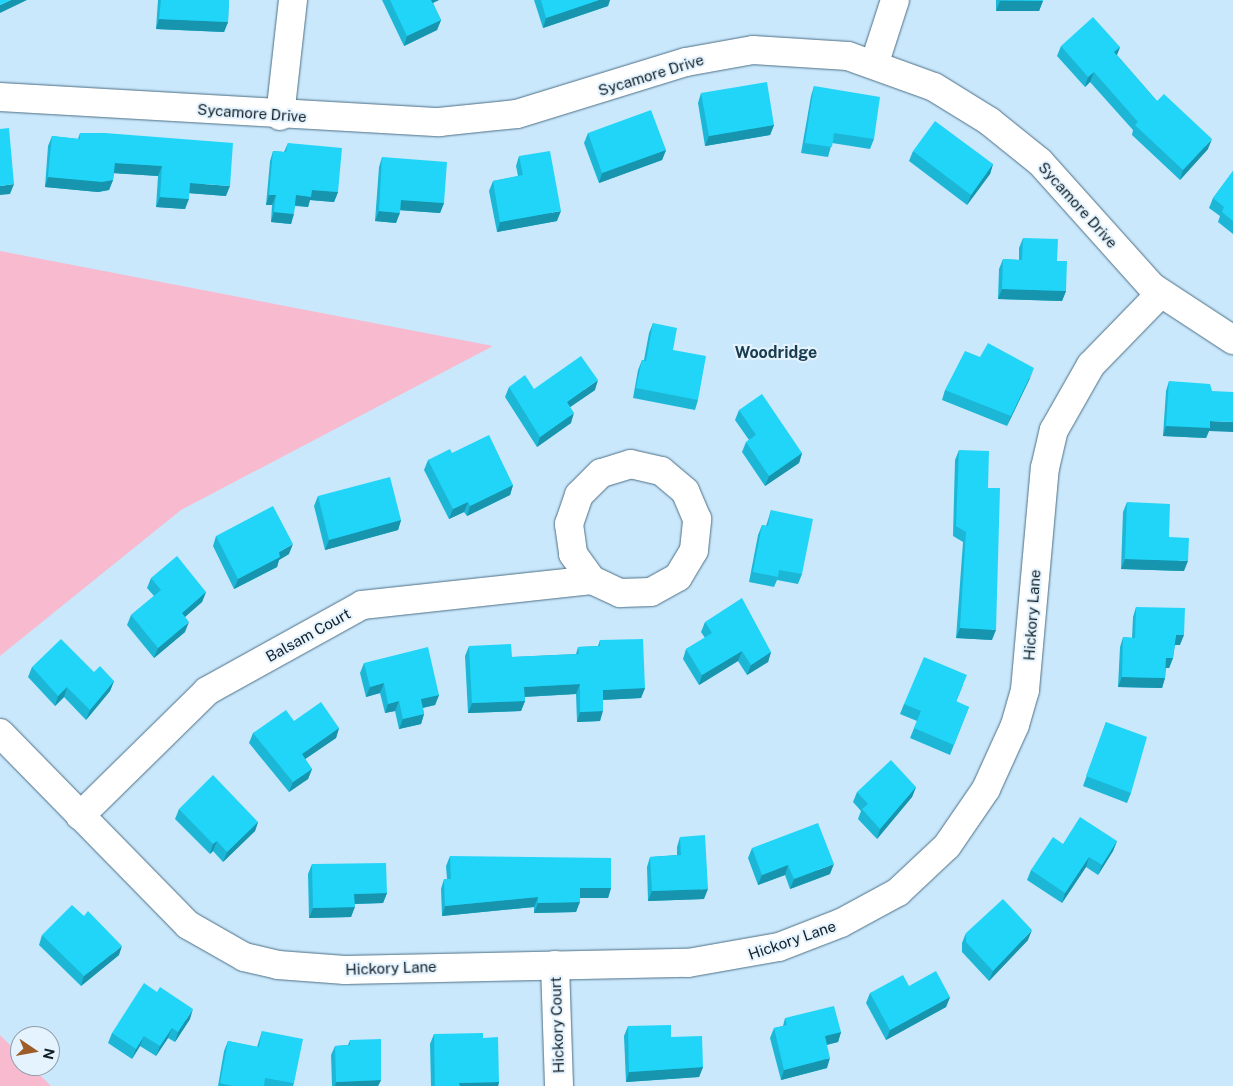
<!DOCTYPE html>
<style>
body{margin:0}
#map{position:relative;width:1233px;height:1086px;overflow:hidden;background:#cae8fc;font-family:"Public Sans",sans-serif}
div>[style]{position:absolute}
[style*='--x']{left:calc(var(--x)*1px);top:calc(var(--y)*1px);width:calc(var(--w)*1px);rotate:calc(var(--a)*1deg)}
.green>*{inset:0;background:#f8bacf}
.roads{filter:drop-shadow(0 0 1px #4d6f85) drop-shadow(0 0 1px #4d6f85)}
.minor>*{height:28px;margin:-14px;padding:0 14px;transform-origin:14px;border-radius:14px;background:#fff}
.wall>*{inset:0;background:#1cb7d6}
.shaded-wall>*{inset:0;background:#1795ae}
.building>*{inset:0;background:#21d5f9}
span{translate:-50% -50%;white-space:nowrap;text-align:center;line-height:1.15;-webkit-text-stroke:4px #e4f3fd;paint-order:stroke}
.street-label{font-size:15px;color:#101e27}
.neighbourhood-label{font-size:16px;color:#193b4e;font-weight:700}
.north{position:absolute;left:10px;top:1026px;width:50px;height:50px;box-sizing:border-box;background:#e4f3fd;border:1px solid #8f9ea7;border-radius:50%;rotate:102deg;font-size:14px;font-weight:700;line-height:20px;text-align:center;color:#101e27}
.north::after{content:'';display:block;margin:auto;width:18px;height:22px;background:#9e5d28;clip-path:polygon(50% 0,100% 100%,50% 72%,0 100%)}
</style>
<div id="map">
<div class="green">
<i style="clip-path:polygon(0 251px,493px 346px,181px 510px,0 656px)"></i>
<i style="clip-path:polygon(0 1035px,20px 1055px,20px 1066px,31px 1066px,51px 1086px,0 1086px)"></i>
</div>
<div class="roads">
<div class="minor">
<i style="--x:875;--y:62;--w:65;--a:-72.1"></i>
<i style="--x:0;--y:97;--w:440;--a:3.3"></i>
<i style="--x:439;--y:122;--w:78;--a:-5.9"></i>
<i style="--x:517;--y:114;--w:177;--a:-17.1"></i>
<i style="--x:686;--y:62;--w:68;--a:-10.2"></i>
<i style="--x:753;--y:50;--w:95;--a:3.6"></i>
<i style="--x:848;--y:56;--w:91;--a:19.8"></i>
<i style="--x:934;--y:87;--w:65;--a:31.7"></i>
<i style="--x:989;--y:121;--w:65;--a:38.8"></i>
<i style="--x:1040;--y:162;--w:168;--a:48.1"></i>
<i style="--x:1152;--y:287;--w:97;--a:33.2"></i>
<i style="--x:280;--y:116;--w:117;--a:-83.6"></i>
<i style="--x:0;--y:733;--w:269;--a:45.6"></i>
<i style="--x:188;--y:925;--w:64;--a:29.7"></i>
<i style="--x:244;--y:957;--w:35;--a:13"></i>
<i style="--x:278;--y:965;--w:67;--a:4.3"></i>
<i style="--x:345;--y:970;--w:343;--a:-1.2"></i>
<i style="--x:688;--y:963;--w:92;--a:-10"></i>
<i style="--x:779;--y:947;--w:66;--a:-21.2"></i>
<i style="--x:841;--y:923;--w:65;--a:-28.5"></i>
<i style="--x:898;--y:892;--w:67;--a:-43.2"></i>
<i style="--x:947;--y:846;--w:69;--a:-55.6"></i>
<i style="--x:986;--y:789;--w:70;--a:-65.6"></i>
<i style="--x:1015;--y:725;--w:36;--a:-74"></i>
<i style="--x:1025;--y:690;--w:223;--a:-84.9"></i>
<i style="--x:1045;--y:468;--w:39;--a:-77"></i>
<i style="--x:1054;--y:430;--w:75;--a:-60.4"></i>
<i style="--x:1091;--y:365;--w:99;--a:-45.8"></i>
<i style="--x:80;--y:816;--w:178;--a:-44.5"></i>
<i style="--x:207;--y:691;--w:177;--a:-29"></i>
<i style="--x:362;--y:605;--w:231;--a:-6.2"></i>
<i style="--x:592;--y:580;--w:31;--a:25"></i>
<i style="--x:620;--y:593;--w:31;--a:-2"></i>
<i style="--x:651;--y:592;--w:31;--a:-29"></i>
<i style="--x:678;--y:577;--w:31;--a:-59"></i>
<i style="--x:694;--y:550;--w:31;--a:-84"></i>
<i style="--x:697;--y:519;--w:30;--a:-113"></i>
<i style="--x:685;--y:491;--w:31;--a:-140"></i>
<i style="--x:661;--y:471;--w:31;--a:-167"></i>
<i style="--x:631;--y:464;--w:31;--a:163"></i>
<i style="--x:601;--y:473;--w:31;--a:135"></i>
<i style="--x:579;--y:495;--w:31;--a:109"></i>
<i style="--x:569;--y:524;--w:30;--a:82"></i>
<i style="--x:573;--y:554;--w:32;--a:54"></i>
<i style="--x:555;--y:965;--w:121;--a:88.1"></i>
</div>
</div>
<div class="wall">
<i style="clip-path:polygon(158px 0,229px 0,228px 22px,224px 32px,156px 29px)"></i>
<i style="clip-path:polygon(382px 0,439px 0,433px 3px,441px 20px,437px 30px,404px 46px)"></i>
<i style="clip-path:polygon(534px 0,610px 0,608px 6px,543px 28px)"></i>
<i style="clip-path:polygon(996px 0,1043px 0,1039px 11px,996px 11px)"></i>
<i style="clip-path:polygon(1061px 46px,1120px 47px,1117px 55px,1157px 101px,1208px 149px,1180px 180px,1132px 135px,1133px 130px,1090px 82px,1085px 87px,1057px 56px)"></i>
<i style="clip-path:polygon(814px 86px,874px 139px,870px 149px,832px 143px,828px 157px,801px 153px,811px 96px)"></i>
<i style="clip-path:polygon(701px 93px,774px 125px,770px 135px,705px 146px,698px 103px)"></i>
<i style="clip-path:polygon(80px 133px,105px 133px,226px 196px,189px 193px,185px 209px,156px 207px,158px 176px,114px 173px,113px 180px,109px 190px,98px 192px,45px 187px,48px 146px,52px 136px,78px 139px)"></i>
<i style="clip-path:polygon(588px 133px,666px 150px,662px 160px,599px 183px,584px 143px)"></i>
<i style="clip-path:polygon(288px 143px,338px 192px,334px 202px,310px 200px,308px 207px,295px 206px,291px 224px,271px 222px,272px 205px,266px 205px,270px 161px,273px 151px,284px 152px)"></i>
<i style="clip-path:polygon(913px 151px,993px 164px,990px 174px,967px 205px,909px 161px)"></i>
<i style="clip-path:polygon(519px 156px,557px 221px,497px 232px,489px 191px,493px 181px,518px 176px,516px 166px)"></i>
<i style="clip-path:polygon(382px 157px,444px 203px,440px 213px,400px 210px,396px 223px,375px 221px,379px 167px)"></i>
<i style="clip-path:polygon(1233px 171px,1233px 234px,1218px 222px,1220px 216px,1209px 208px,1213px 198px)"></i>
<i style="clip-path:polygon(1023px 238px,1057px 261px,1066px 291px,1062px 301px,998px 299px,999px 269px,1003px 259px,1019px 260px,1019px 248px)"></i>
<i style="clip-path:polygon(653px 323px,698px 400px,695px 410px,633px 398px,638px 370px,642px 360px,644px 360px,649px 333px)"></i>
<i style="clip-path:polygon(1030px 378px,1007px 426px,942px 400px,945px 390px)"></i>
<i style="clip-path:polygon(1169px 381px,1209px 431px,1206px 438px,1163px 436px,1166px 391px)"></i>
<i style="clip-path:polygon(509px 387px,534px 389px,595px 390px,570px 407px,571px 423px,537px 447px,505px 397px)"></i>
<i style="clip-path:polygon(739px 410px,802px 453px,799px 463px,765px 486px,742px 452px,746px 442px,749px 440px,735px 420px)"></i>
<i style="clip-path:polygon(959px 450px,988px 488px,992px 640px,956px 638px,963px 542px,953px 536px,955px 460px)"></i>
<i style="clip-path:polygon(452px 453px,513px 485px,510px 495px,467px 516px,464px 512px,449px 519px,424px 470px,428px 460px)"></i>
<i style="clip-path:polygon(318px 496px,401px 520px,398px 530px,325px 550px,314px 506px)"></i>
<i style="clip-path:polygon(1127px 502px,1169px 537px,1184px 571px,1121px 569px,1123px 512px)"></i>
<i style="clip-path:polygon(771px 510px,802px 574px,798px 584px,777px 580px,774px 587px,749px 582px,758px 535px,762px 525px,766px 526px,768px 520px)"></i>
<i style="clip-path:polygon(216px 536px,289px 554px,279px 560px,277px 567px,234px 589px,213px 546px)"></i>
<i style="clip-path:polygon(151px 578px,206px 592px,202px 602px,185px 617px,185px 632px,154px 658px,127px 625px,131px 615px,154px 596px,147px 588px)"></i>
<i style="clip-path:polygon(1136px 607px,1180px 645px,1175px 645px,1173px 658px,1169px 668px,1166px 668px,1165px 678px,1162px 688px,1118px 687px,1120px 647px,1123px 637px,1132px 638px,1133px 617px)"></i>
<i style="clip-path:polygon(705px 622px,771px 652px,768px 662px,747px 675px,738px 661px,699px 685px,683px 659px,686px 649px,705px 638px,701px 632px)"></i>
<i style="clip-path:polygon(600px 640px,645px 688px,641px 698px,603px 700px,600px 721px,577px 722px,576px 694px,525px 697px,525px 701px,521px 711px,468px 713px,465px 656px,469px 646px,512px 657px,576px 654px,578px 647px,598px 646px)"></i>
<i style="clip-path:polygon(364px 663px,439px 695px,435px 705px,423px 708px,424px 714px,421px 724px,399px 729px,395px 711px,385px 713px,380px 693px,366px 697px,360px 673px)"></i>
<i style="clip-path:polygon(32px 667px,94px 672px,114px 681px,110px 691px,86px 720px,64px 697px,55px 706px,28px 677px)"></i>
<i style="clip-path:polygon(963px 685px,956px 702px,969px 707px,950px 755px,910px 738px,917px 721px,900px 714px,904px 704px)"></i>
<i style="clip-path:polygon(294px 721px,339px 728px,336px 738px,305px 759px,312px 769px,308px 779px,289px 792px,249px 743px,253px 733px)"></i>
<i style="clip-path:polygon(1106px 722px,1131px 793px,1127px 803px,1083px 786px)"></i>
<i style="clip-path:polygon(916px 787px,912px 797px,877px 839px,858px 819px,861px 811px,853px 802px,857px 792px)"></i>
<i style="clip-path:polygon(179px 809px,258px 822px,255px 831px,223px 862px,213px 851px,210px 854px,175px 819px)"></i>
<i style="clip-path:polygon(680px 837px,704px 899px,648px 901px,647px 867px,650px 857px,677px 855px,677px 847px)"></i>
<i style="clip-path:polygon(1117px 841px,1113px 851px,1098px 875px,1086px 867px,1062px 903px,1027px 880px,1031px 870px,1063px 844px)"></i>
<i style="clip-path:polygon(752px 848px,830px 874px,790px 889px,785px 875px,758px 885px,748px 858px)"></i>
<i style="clip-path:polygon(450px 856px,611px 888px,608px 898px,580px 898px,576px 912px,534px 913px,534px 907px,442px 916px,441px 889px,444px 879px,447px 879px,446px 866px)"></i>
<i style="clip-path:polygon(312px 864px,387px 893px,383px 903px,355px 904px,351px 917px,309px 918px,308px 874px)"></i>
<i style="clip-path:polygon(966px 933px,1028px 940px,989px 981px,962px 952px,962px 943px)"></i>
<i style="clip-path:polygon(42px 935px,119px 955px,81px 986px,39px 945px)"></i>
<i style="clip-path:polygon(909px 986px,950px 997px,946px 1007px,886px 1040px,866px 1003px,870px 993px)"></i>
<i style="clip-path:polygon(785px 1018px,841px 1032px,838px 1042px,827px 1045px,827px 1068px,781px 1080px,770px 1038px,774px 1028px,783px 1026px)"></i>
<i style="clip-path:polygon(190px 1019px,175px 1042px,168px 1038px,156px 1056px,140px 1046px,132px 1059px,108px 1043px,112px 1033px)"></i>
<i style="clip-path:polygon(628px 1026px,671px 1037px,703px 1067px,699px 1077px,626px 1082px,624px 1036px)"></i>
<i style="clip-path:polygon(262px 1031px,294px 1083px,293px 1086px,218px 1086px,224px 1051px,228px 1041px,257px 1047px)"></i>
<i style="clip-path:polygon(434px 1034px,483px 1038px,499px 1082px,498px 1086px,431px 1086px,430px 1044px)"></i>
<i style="clip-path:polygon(350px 1040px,381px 1080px,378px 1086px,332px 1086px,331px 1055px,335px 1046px,348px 1045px)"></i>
</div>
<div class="shaded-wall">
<i style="clip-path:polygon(11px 0,27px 0,0 13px,0 5px)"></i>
<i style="clip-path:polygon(428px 0,439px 0,426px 6px)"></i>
<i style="clip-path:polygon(599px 0,610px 0,608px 6px,543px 28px,546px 18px)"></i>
<i style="clip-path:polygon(1000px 1px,1043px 1px,1039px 11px,996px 11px)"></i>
<i style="clip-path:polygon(159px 19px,228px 22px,224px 32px,156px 29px)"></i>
<i style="clip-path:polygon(441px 20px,437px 30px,404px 46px,407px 36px)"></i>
<i style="clip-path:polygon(1120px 47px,1116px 57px,1114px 52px)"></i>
<i style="clip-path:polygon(1094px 72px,1090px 82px,1085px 87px,1088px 77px)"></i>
<i style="clip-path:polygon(774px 125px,770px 135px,705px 146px,709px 136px)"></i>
<i style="clip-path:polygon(1212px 139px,1208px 149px,1180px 180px,1183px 170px)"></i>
<i style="clip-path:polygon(666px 150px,662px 160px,599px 183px,602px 173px)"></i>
<i style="clip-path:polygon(115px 163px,162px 166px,158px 176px,111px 173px)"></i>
<i style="clip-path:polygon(993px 164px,990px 174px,967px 205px,971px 195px)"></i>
<i style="clip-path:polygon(48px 177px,113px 180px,109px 190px,98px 192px,45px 187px)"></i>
<i style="clip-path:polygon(190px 183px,230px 186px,226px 196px,187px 193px)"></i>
<i style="clip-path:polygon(14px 184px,10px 194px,0 195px,0 186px)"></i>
<i style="clip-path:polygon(312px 190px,338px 192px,334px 202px,310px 200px,308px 207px,292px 205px,296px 195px)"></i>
<i style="clip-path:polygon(269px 195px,276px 195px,272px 205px,266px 205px)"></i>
<i style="clip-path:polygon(160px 197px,189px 199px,185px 209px,156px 207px)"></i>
<i style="clip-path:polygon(401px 200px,444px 203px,440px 213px,397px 210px)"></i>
<i style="clip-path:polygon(379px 211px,400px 213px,396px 223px,375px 221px)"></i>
<i style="clip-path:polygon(561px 211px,557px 221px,497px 232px,500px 222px)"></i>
<i style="clip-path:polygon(274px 212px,294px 214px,291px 224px,271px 222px)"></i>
<i style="clip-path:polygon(1002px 289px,1066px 291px,1062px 301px,998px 299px)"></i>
<i style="clip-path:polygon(1034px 368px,1030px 378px,1007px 426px,1011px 416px)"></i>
<i style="clip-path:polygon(598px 380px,595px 390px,563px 412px,567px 402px)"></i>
<i style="clip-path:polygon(574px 413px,571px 423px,537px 447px,540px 437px)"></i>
<i style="clip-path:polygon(1210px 421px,1233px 422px,1233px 432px,1209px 431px,1206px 438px,1163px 436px,1166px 426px)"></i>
<i style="clip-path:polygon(802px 453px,799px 463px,765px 486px,769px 476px)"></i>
<i style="clip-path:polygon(513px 485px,510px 495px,467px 516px,470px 506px)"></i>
<i style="clip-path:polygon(468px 502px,464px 512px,449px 519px,453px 509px)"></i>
<i style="clip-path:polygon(401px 520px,398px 530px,325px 550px,329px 540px)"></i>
<i style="clip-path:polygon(293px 544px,289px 554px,279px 560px,277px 567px,234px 589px,238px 579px,279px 552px)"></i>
<i style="clip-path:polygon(1125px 559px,1188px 561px,1184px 571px,1121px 569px)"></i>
<i style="clip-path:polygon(206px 592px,202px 602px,178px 623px,182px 613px)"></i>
<i style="clip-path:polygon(189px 622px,185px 632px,154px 658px,158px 648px)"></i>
<i style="clip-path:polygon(960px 628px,996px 630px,992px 640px,956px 638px)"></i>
<i style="clip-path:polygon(1176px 635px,1184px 635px,1180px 645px,1173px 645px)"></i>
<i style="clip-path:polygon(742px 651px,738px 661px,699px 685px,702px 675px)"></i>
<i style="clip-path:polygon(771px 652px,768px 662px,747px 675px,751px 665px)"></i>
<i style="clip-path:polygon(1166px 658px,1173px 658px,1169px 668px,1162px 668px)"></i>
<i style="clip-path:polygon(1122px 677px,1165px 678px,1162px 688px,1118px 687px)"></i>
<i style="clip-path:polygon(114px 681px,110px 691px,86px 720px,90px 710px)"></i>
<i style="clip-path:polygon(384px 683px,380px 693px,366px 697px,370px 687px)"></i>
<i style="clip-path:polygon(580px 684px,576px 694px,521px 697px,524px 687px)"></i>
<i style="clip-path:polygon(67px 687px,64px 697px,55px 706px,58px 696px)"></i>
<i style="clip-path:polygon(645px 688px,641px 698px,599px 700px,603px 690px)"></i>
<i style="clip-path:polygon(439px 695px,435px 705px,417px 709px,421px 699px)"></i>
<i style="clip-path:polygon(399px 701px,395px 711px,385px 713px,388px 704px)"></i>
<i style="clip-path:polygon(525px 701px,521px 711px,468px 713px,472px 703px)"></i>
<i style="clip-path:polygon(603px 711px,600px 721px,577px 722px,580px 712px)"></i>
<i style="clip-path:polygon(424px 714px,421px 724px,399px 729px,403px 719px)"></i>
<i style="clip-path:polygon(339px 728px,336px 738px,298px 764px,302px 754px)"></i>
<i style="clip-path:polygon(312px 769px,308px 779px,289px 792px,293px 782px)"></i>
<i style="clip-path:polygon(916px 787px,912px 797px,877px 839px,880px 829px)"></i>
<i style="clip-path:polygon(258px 822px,255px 831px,223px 862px,227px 852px)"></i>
<i style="clip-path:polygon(217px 841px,213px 851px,210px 854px,213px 844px)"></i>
<i style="clip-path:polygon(1117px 841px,1113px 851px,1098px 875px,1102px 865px)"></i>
<i style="clip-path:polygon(1089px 857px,1086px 867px,1062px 903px,1065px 893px)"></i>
<i style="clip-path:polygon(834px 864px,830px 874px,790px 889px,794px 879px)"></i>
<i style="clip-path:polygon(788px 865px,785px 875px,758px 885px,762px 875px)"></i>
<i style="clip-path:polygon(580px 888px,611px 888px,608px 898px,576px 898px)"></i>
<i style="clip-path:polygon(708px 889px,704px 899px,648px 901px,652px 891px)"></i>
<i style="clip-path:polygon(387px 893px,383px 903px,351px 904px,354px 894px)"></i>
<i style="clip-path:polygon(538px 897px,534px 907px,442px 916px,445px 906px)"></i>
<i style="clip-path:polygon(580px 902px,576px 912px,534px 913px,538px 903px)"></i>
<i style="clip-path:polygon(355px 907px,351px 917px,309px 918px,313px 908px)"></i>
<i style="clip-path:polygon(1032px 930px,1028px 940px,989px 981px,993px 971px)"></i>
<i style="clip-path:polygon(122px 946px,119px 955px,81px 986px,84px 976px)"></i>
<i style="clip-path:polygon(950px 997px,946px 1007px,886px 1040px,890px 1030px)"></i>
<i style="clip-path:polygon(193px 1009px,190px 1019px,175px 1042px,178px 1032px)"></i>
<i style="clip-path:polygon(172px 1028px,168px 1038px,156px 1056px,160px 1046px)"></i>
<i style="clip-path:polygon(841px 1032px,838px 1042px,821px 1046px,825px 1036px)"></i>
<i style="clip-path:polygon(144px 1036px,140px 1046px,132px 1059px,136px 1049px)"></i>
<i style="clip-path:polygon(830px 1058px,827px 1068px,781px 1080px,784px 1070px)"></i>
<i style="clip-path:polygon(703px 1067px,699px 1077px,626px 1082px,629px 1072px)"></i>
<i style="clip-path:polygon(381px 1080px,378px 1086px,335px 1086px,336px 1082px)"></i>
<i style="clip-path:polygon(499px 1082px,498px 1086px,458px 1086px,459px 1083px)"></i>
</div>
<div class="building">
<i style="clip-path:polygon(0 0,11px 0,0 5px)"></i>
<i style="clip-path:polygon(161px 0,229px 0,228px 22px,159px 19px)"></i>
<i style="clip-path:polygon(390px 0,431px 0,441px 20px,407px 36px)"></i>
<i style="clip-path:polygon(541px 0,599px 0,546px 18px)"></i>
<i style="clip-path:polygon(1000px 0,1043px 0,1043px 1px)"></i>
<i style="clip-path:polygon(1093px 17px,1120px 47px,1114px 52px,1157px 101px,1164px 94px,1212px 139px,1183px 170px,1135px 125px,1138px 122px,1094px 72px,1088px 77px,1061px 46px)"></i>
<i style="clip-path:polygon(767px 82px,774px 125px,709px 136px,701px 93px)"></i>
<i style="clip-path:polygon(814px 86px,880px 97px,874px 139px,834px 133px,832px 147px,805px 143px)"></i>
<i style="clip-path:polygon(651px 110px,666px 150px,602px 173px,588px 133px)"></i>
<i style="clip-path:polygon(935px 121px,993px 164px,971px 195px,913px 151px)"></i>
<i style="clip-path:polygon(9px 128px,14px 184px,0 186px,0 129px)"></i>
<i style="clip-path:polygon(80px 133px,105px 133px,233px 143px,230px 186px,190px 183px,189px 199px,160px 197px,162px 166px,115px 163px,113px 180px,102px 182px,48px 177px,52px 136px,80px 139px)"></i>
<i style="clip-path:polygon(288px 143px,342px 148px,338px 192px,312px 190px,311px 197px,296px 195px,294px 214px,274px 212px,276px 195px,269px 195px,273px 151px,286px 152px)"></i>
<i style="clip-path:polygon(550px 151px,561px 211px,500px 222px,493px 181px,523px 175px,519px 156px)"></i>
<i style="clip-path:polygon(382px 157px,447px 162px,444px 203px,401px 200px,400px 213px,379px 211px)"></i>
<i style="clip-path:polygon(1233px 171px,1233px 221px,1222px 212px,1224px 207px,1213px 198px)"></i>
<i style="clip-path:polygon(1023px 238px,1058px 239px,1057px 261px,1067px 261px,1066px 291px,1002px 289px,1003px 259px,1022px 260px)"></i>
<i style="clip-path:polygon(653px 323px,677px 328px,673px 350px,706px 356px,698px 400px,636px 388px,642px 360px,646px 361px)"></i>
<i style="clip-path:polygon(988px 343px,1034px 368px,1011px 416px,945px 390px,965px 351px,980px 357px)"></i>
<i style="clip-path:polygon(581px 356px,598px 380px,567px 402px,574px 413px,540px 437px,509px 387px,525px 375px,534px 389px)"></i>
<i style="clip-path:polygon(1169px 381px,1210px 384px,1212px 391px,1233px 392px,1233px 422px,1210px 421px,1210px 428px,1166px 426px)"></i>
<i style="clip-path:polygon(762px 394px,802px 453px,769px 476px,746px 442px,756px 435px,739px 410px)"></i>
<i style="clip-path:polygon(489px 435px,513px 485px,470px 506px,468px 502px,453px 509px,428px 460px,450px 449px,452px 453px)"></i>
<i style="clip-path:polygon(959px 450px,989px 451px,988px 488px,1000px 488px,996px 630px,960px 628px,966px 532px,956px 526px)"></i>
<i style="clip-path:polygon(390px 477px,401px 520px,329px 540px,318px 496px)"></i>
<i style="clip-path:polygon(1127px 502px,1170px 504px,1169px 537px,1189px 538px,1188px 561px,1125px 559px)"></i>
<i style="clip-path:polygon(273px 506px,293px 544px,279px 552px,280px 557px,238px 579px,216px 536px)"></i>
<i style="clip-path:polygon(771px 510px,813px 519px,802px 574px,779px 570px,778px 577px,753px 572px,762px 525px,768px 526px)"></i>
<i style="clip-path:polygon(177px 556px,206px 592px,182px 613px,189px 622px,158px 648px,131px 615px,161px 590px,151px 578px)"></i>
<i style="clip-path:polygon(742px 598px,771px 652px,751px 665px,742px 651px,702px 675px,686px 649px,712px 633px,705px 622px)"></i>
<i style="clip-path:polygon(1136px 607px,1185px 608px,1184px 635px,1176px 635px,1173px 658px,1166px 658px,1165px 678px,1122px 677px,1123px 637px,1135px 638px)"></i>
<i style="clip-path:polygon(61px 639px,94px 672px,100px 666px,114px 681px,90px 710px,67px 687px,58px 696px,32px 667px)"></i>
<i style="clip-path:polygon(643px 639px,645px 688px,603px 690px,603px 711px,580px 712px,580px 684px,524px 687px,525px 701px,472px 703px,469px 646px,511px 644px,512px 657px,579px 654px,578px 647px,600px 646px,600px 640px)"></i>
<i style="clip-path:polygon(428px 647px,439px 695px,421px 699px,424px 714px,403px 719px,399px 701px,388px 704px,384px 683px,370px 687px,364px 663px)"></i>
<i style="clip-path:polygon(924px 657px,967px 675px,956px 701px,969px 707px,954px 745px,914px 728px,921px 711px,904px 704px)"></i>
<i style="clip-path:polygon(321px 702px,339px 728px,302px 754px,312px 769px,293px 782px,253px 733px,286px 710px,294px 721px)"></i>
<i style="clip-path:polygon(1106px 722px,1147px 737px,1131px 793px,1086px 776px)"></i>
<i style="clip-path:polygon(891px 760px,916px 787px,880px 829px,862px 809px,868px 804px,857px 792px)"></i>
<i style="clip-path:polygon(213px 775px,258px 822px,227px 852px,217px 841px,213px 844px,179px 809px)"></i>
<i style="clip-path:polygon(1080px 817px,1117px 841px,1102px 865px,1089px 857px,1065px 893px,1031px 870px,1053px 837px,1063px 844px)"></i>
<i style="clip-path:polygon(818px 823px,834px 864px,794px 879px,788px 865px,762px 875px,752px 848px)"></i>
<i style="clip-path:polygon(705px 835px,708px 889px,652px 891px,650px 857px,681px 855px,680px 837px)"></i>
<i style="clip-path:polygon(450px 856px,611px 858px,611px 888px,580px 888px,580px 902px,538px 903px,538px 897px,445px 906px,444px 879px,451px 879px)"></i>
<i style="clip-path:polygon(386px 863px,387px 893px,354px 894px,355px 907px,313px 908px,312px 864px)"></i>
<i style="clip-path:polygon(1003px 899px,1032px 930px,993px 971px,966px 942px,966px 933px)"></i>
<i style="clip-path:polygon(72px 905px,84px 916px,88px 911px,122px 946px,84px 976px,42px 935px)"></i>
<i style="clip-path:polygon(936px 971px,950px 997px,890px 1030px,870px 993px,903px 975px,909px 986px)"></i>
<i style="clip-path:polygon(144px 983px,157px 992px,160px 987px,193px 1009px,178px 1032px,172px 1028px,160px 1046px,144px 1036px,136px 1049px,112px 1033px)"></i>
<i style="clip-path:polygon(834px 1006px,841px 1032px,825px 1036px,830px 1058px,784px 1070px,774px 1028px,787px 1025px,785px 1018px)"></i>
<i style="clip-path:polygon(671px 1025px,671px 1037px,702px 1036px,703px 1067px,629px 1072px,628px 1026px)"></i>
<i style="clip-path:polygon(262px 1031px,303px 1039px,294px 1083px,265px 1078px,264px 1086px,233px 1086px,220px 1083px,228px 1041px,259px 1047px)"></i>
<i style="clip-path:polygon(483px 1033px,483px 1038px,498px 1037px,499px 1082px,459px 1083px,460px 1086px,435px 1086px,434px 1034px)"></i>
<i style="clip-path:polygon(381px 1039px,381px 1080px,336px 1082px,335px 1046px,350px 1045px,350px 1040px)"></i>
</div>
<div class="street-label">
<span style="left:651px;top:75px;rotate:-17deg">Sycamore Drive</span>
<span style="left:252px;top:113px;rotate:4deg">Sycamore Drive</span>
<span style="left:1078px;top:205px;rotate:48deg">Sycamore Drive</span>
<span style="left:1032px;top:615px;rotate:-86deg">Hickory Lane</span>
<span style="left:308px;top:635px;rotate:-29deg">Balsam Court</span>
<span style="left:792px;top:940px;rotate:-19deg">Hickory Lane</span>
<span style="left:391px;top:968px;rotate:-2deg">Hickory Lane</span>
<span style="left:557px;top:1025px;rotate:-92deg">Hickory Court</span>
</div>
<div class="neighbourhood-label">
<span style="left:776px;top:353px">Woodridge</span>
</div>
<div class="north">N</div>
</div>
